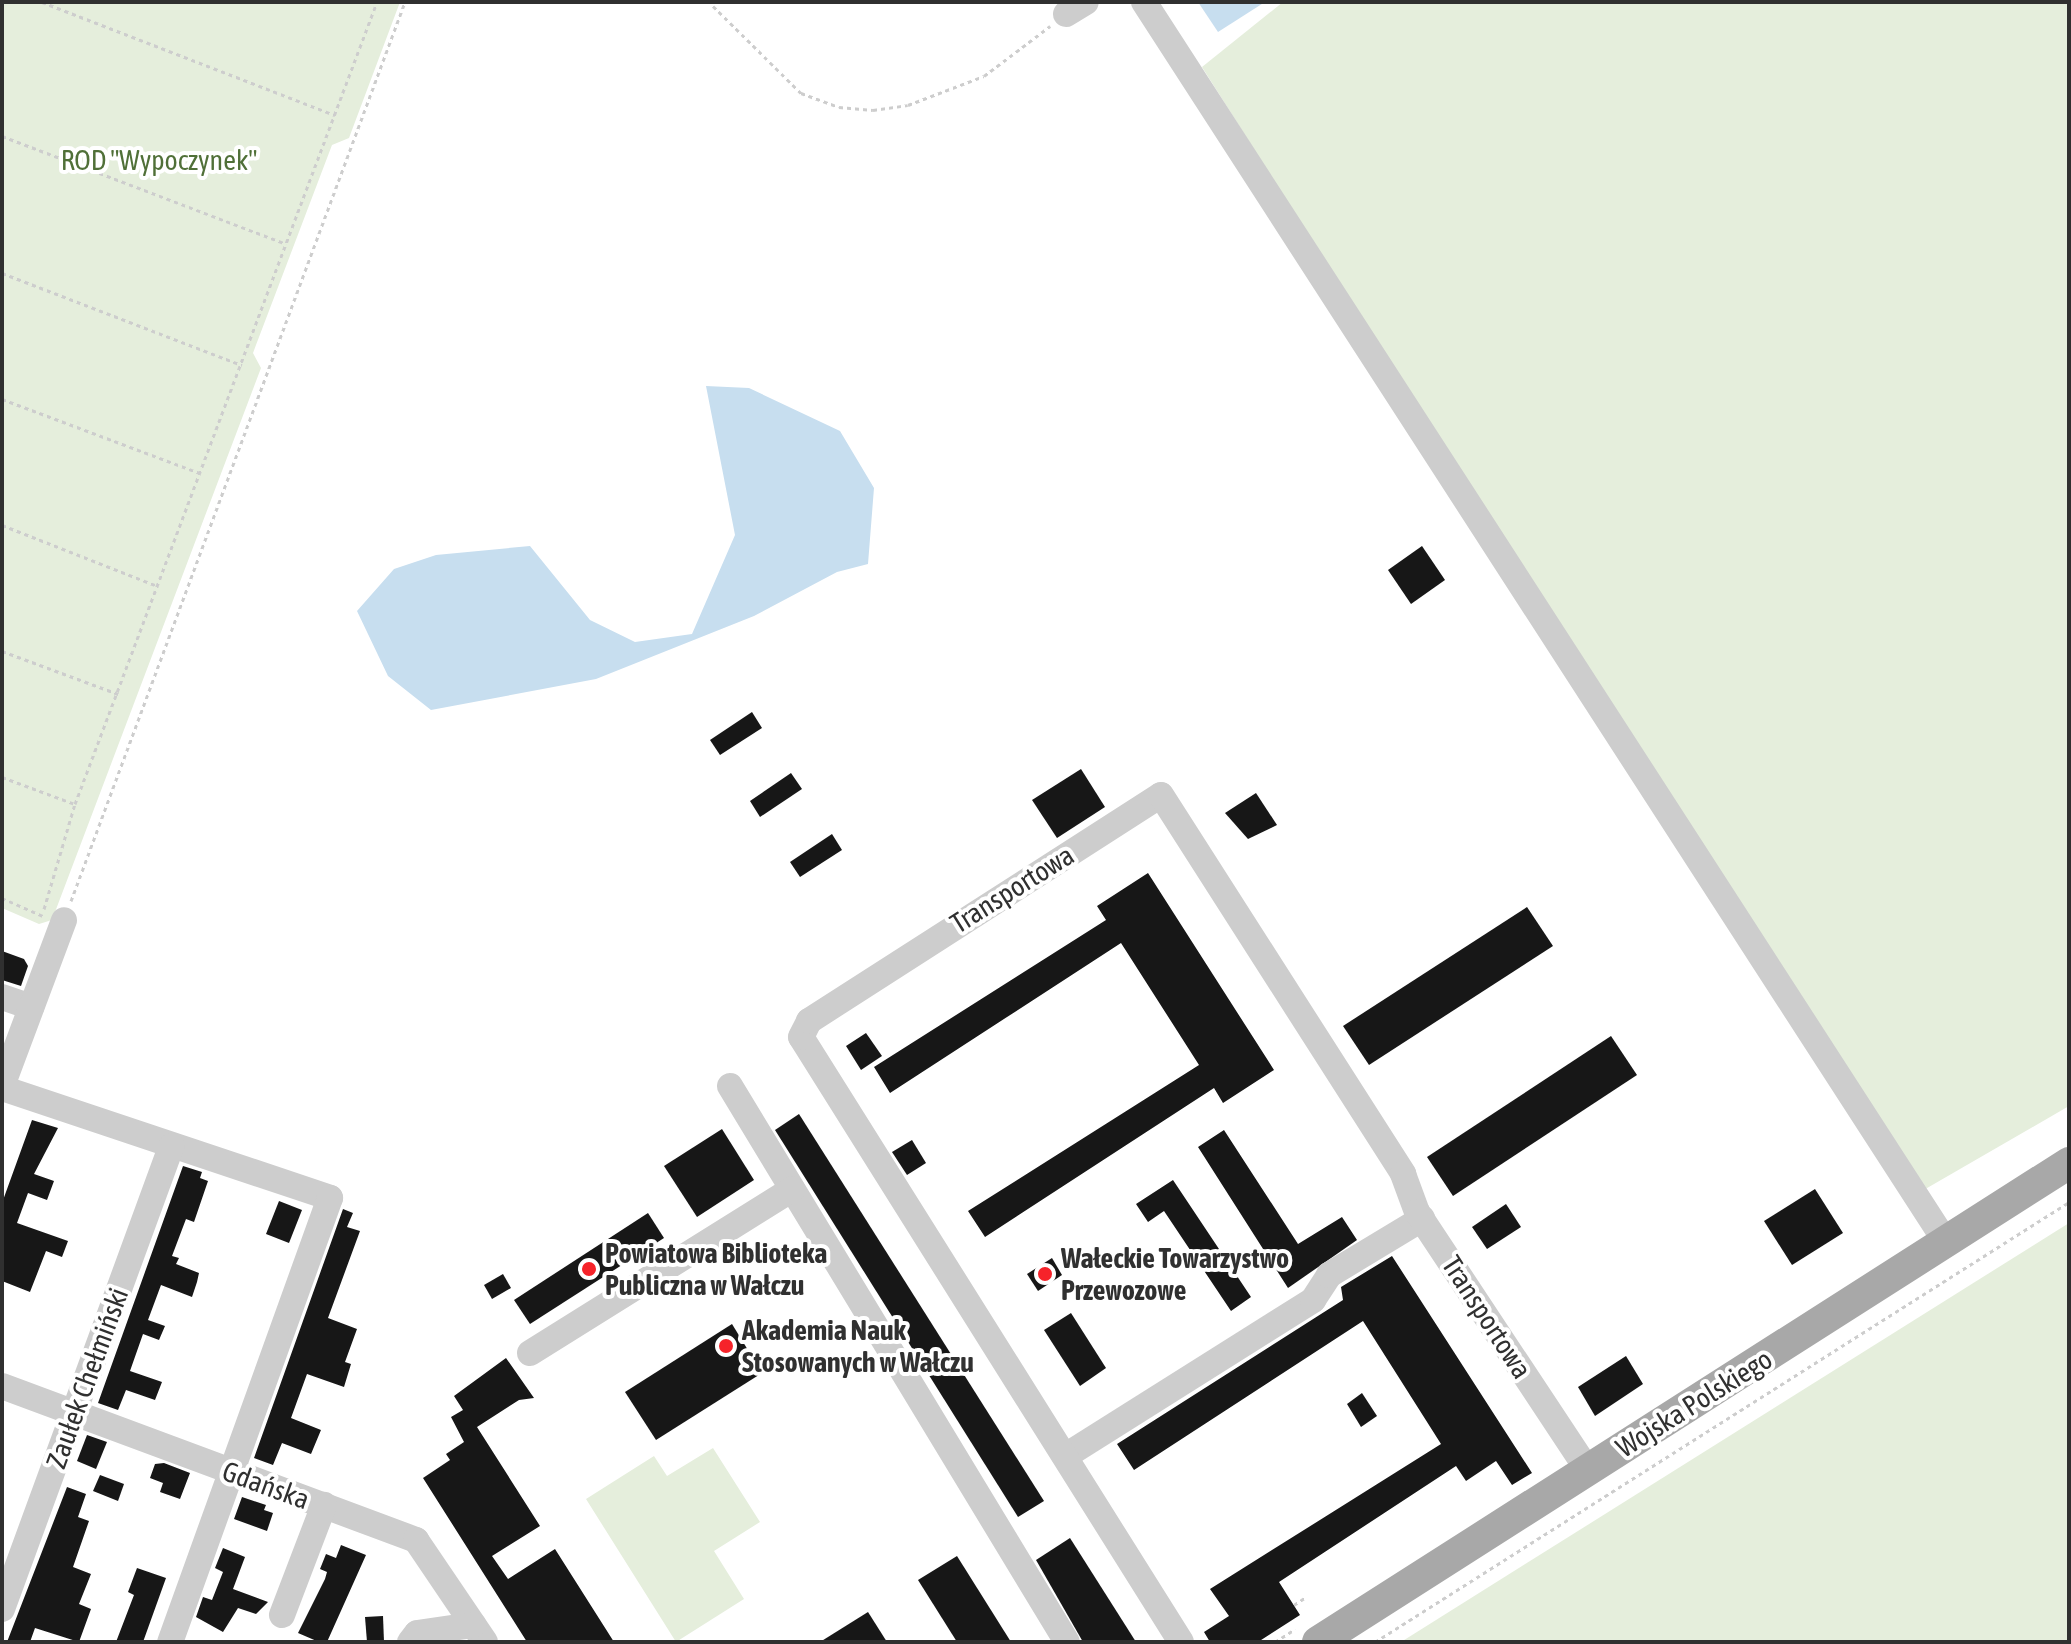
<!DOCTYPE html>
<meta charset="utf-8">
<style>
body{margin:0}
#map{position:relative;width:2071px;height:1644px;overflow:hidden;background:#fff;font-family:"Asap Condensed",sans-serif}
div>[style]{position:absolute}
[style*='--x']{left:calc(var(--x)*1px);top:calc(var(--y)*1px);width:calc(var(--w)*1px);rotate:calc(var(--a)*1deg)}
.green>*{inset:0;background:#e5eedc}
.water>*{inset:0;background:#c7deef}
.building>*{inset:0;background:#171717}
.path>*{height:3px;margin-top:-1.5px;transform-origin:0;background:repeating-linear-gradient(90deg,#cdcdcd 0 4px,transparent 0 8px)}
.minor>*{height:26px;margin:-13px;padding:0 13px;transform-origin:13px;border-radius:13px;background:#cdcdcd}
.major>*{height:32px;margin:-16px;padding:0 16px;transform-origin:16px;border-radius:16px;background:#a8a8a8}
.dots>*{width:22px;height:22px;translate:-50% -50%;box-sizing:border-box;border:4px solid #fff;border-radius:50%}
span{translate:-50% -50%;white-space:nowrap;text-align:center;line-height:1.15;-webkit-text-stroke:8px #fff;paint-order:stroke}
.park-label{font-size:28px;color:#507038}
.street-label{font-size:28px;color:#303030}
.poi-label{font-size:28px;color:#303030;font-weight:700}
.left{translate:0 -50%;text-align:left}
.frame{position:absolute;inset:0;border:4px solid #303030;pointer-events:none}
</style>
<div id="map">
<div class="green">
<i style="clip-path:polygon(2px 2px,400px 2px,349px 138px,332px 145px,253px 353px,261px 368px,52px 920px,39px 924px,2px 908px)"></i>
<i style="clip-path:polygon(1283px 2px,2069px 2px,2069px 1106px,1915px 1195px,1202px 67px)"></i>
<i style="clip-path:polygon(2069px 1223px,2069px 1642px,1401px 1642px)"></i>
<i style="clip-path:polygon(713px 1448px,760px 1522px,714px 1551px,744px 1599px,676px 1642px,586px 1499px,654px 1456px,667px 1476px)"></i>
</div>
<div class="water">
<i style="clip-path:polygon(1198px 2px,1265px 2px,1218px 32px)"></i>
<i style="clip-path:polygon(706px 386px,749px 388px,840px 431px,874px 488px,868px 564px,837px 572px,754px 616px,596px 679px,431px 710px,388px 676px,357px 611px,394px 569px,436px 555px,530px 546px,590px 620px,635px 642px,692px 634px,735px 535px)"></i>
</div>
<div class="building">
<i style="clip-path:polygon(1422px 546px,1445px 580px,1411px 604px,1388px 570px)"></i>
<i style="clip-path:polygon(752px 712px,762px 728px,720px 755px,710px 740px)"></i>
<i style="clip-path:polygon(1081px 769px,1105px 807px,1057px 838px,1032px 800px)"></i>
<i style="clip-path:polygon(791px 773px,802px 789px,760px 817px,750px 801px)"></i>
<i style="clip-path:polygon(1256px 793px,1277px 825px,1248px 839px,1225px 813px)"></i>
<i style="clip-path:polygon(832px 834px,842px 850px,800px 877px,790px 862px)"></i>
<i style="clip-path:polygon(1148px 873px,1274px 1070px,1223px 1103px,1214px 1088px,985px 1237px,968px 1211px,1199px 1065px,1121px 943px,890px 1093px,874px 1067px,1106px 920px,1097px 906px)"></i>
<i style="clip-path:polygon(1527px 907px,1553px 946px,1369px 1065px,1343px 1026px)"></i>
<i style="clip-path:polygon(2px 951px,24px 959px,28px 966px,21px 986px,2px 980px)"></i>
<i style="clip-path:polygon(866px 1033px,882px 1056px,861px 1070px,846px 1046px)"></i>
<i style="clip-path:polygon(1611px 1036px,1637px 1075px,1453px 1196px,1427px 1157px)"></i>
<i style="clip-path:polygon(799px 1114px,1044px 1501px,1018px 1517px,775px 1130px)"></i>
<i style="clip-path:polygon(32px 1120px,58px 1128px,34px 1174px,54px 1181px,47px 1200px,28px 1193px,17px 1223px,68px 1241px,62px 1257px,46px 1251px,30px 1292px,2px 1281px,2px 1203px)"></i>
<i style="clip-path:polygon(722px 1129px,754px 1180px,697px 1217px,664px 1166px)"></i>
<i style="clip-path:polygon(1224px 1130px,1298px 1244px,1342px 1217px,1357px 1240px,1288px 1288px,1198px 1147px)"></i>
<i style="clip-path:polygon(912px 1140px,926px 1163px,907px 1175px,892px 1152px)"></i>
<i style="clip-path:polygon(183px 1166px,202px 1172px,200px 1178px,208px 1181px,194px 1222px,186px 1219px,172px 1256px,179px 1258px,176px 1264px,199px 1273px,197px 1282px,192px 1297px,161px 1285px,148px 1320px,165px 1326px,159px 1340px,143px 1334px,130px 1371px,162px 1382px,155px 1400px,126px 1390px,118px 1410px,98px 1403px)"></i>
<i style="clip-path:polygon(1173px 1180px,1251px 1297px,1231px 1311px,1164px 1211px,1148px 1222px,1136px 1204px)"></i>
<i style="clip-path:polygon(1815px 1189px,1843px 1233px,1792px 1265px,1764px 1221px)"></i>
<i style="clip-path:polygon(279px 1201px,302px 1210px,289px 1243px,266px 1234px)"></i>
<i style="clip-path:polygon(1506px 1204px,1521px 1227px,1487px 1249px,1472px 1227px)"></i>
<i style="clip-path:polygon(343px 1209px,353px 1213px,347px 1227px,360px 1231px,328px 1318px,357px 1329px,345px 1362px,351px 1364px,344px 1387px,307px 1374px,291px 1418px,321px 1430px,311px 1454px,282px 1443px,273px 1465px,254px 1458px)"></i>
<i style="clip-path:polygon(648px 1213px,664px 1238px,530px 1324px,514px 1300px)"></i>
<i style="clip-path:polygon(1392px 1256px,1532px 1473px,1512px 1485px,1496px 1461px,1466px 1481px,1456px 1466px,1279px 1582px,1300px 1615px,1258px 1642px,1210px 1642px,1204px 1632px,1229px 1616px,1210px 1589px,1441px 1444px,1363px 1321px,1134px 1470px,1117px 1444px,1343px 1300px,1341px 1287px)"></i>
<i style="clip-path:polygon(1052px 1258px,1062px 1275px,1038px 1291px,1027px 1274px)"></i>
<i style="clip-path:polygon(503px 1274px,511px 1288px,492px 1299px,484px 1285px)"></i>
<i style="clip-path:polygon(1071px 1313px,1106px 1368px,1080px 1386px,1044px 1330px)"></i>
<i style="clip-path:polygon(732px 1324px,762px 1373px,656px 1440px,625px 1392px)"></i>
<i style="clip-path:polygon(1626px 1356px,1643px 1384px,1595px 1416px,1578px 1387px)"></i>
<i style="clip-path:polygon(506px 1358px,534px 1398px,519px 1400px,477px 1427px,540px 1526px,492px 1556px,508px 1579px,555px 1549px,614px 1642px,527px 1642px,423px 1478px,450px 1460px,446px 1454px,464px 1442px,451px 1417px,463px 1410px,454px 1396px)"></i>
<i style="clip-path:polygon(1362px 1393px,1377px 1416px,1361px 1427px,1347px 1404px)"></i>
<i style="clip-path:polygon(87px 1435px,107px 1442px,96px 1469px,77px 1461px)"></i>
<i style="clip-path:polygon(164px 1463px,190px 1473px,180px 1499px,160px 1492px,163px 1483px,150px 1478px,155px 1464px)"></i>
<i style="clip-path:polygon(100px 1475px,124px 1484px,118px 1501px,93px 1491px)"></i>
<i style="clip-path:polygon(67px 1487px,86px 1494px,78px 1517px,89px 1521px,73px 1567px,91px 1574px,79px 1604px,91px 1609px,79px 1642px,35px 1628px,30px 1642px,7px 1642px)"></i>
<i style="clip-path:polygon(242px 1497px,266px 1505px,264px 1510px,273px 1513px,267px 1531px,234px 1519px)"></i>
<i style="clip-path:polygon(1070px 1538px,1136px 1642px,1083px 1642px,1036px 1560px)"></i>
<i style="clip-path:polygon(341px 1545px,366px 1555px,327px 1642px,319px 1642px,298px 1633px,325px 1579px,327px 1572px,320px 1569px,326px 1554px,336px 1558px)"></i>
<i style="clip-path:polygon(223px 1548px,245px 1557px,233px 1589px,268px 1602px,256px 1614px,238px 1608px,223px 1632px,196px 1617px,203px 1597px,212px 1600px,223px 1572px,215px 1568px)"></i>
<i style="clip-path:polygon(957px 1556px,1011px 1642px,957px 1642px,918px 1580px)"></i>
<i style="clip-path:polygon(137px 1568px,166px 1578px,143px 1642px,116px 1642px,134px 1595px,128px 1592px)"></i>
<i style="clip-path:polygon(868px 1612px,887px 1642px,820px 1642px)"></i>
<i style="clip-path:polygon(383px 1616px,384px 1642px,367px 1642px,365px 1617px)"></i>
</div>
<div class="path">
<i style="--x:42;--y:2;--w:314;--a:21.1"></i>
<i style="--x:713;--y:6;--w:124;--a:44.7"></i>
<i style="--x:801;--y:93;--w:40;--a:20.2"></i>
<i style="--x:839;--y:107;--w:34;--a:5"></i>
<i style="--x:873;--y:110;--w:35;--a:-8"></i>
<i style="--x:908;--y:105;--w:81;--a:-20.9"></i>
<i style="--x:984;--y:76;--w:83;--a:-37.1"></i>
<i style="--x:2;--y:136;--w:304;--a:20.8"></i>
<i style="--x:2;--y:273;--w:257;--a:21"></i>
<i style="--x:2;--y:399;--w:215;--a:20.5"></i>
<i style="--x:2;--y:525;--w:168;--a:21.4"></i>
<i style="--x:2;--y:651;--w:124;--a:20.3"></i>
<i style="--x:2;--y:777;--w:78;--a:20.3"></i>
<i style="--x:2;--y:898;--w:45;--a:23.7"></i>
<i style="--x:71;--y:901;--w:959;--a:-69.62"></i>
<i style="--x:44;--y:909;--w:109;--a:-73.6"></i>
<i style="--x:75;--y:804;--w:857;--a:-69.37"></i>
<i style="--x:1294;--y:1605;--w:14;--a:-34"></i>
<i style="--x:1275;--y:1642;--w:24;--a:-33"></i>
<i style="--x:1375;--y:1642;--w:822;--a:-32.37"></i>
</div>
<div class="minor">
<i style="--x:1144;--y:2;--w:1477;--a:57.11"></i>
<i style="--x:1066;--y:14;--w:23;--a:-31"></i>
<i style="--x:2;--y:997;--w:31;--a:19"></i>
<i style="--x:2;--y:1086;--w:177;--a:-69.5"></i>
<i style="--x:730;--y:1086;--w:650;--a:58.78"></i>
<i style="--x:2;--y:1088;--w:346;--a:18.5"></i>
<i style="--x:330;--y:1198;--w:472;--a:109.8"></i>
<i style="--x:530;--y:1353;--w:309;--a:-32"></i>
<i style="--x:2;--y:1386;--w:442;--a:20.4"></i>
<i style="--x:416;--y:1540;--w:123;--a:55.9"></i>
<i style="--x:1067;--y:1455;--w:291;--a:-32.2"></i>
<i style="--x:1313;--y:1300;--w:30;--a:-57"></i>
<i style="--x:1329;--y:1275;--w:109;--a:-31.1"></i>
<i style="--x:2;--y:1609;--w:493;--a:-69.9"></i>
<i style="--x:282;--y:1615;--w:118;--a:-69.1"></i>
<i style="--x:410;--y:1642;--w:11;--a:-52"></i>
<i style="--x:417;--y:1633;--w:57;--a:-8.1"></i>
<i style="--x:1181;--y:1642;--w:714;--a:-122.13"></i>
<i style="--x:801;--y:1037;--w:18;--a:-63"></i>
<i style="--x:809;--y:1021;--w:418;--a:-32.7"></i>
<i style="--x:1161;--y:795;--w:450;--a:57.4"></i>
<i style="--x:1403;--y:1174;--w:40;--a:69.8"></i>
<i style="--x:1417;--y:1212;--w:310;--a:56.5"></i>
</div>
<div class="major">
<i style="--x:1318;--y:1642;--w:891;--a:-32.53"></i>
</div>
<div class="dots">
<i style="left:589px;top:1269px;background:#f6232a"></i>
<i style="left:1045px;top:1274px;background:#f6232a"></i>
<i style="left:726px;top:1346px;background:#f6232a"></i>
</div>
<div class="park-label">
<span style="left:159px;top:160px">ROD "Wypoczynek"</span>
</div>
<div class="street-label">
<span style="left:1012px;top:889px;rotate:-32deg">Transportowa</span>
<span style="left:1487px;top:1317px;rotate:57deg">Transportowa</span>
<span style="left:87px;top:1378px;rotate:-70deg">Zaułek Chełmiński</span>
<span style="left:1694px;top:1403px;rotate:-32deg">Wojska Polskiego</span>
<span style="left:266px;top:1485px;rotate:20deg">Gdańska</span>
</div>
<div class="poi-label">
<span class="left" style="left:605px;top:1269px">Powiatowa Biblioteka<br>Publiczna w Wałczu</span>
<span class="left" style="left:1061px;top:1274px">Wałeckie Towarzystwo<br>Przewozowe</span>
<span class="left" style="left:742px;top:1346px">Akademia Nauk<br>Stosowanych w Wałczu</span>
</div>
<div class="frame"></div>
</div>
